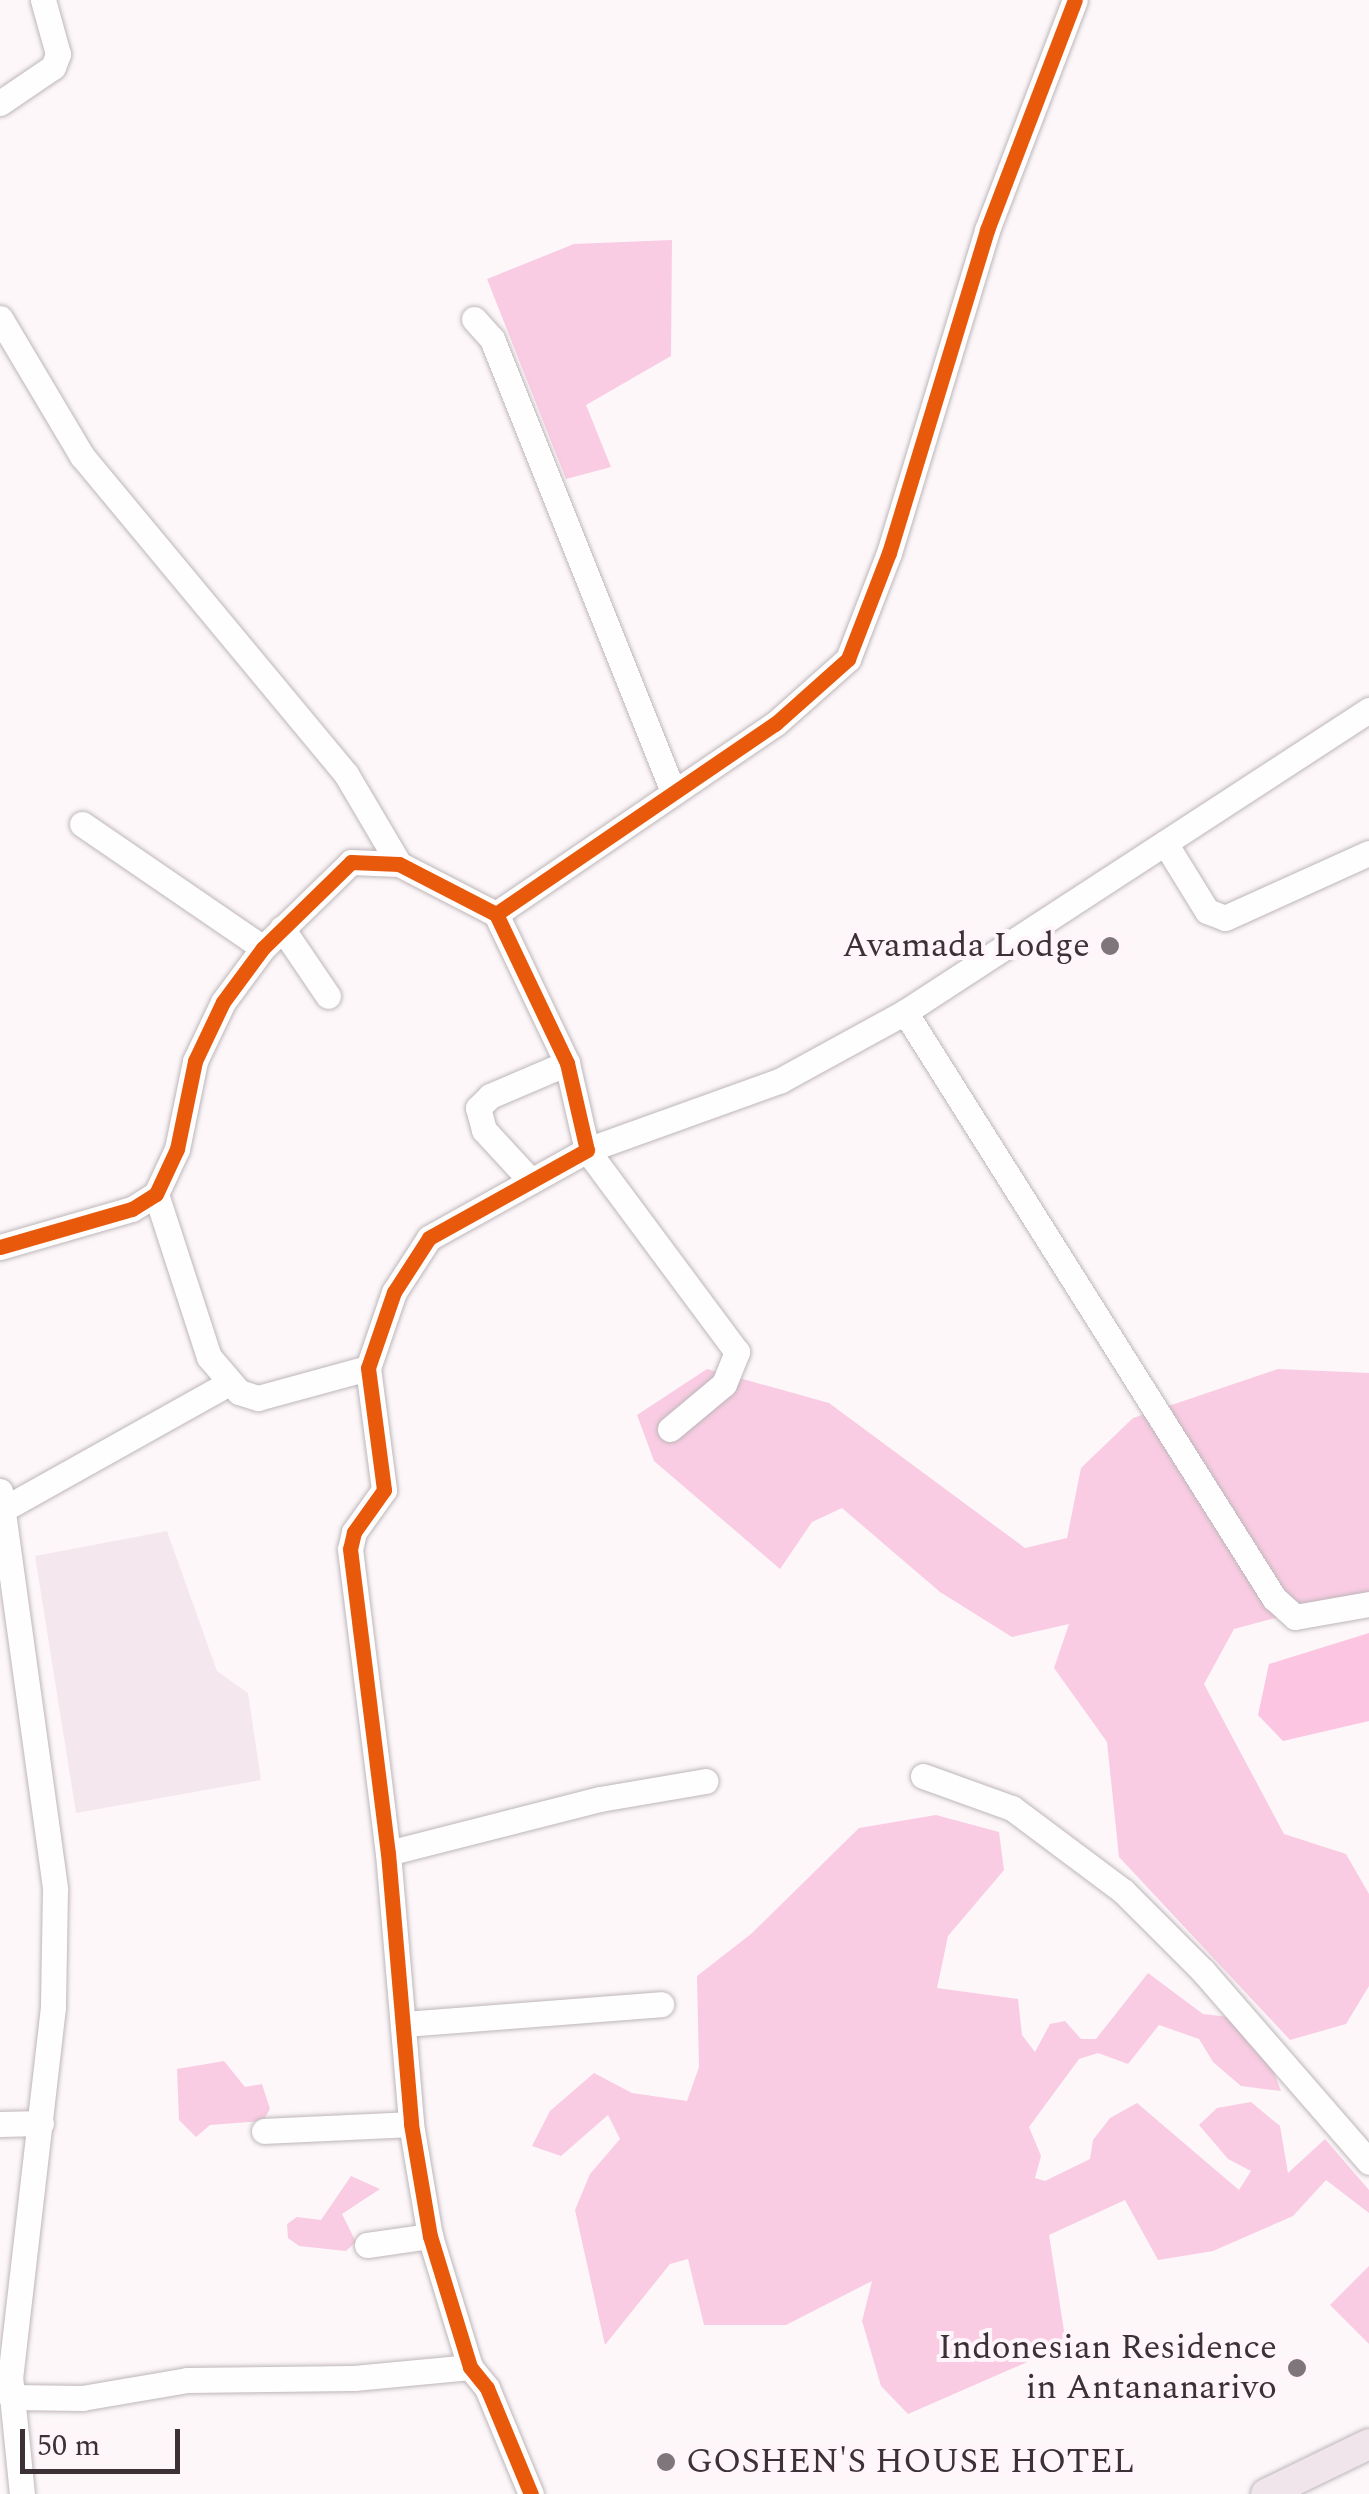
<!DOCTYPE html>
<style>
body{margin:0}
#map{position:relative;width:1369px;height:2494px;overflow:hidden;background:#fdf7fa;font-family:Spectral,serif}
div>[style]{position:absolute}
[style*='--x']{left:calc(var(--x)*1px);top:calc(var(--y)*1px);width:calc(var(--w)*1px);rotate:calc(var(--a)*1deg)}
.built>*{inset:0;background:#f5e7ee}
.forest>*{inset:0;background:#f9cce3}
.water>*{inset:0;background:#fcc5e2}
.roads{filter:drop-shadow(0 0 2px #bdb6b9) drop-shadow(0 0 2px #bdb6b9)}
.minor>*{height:25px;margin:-12.5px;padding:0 12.5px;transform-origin:12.5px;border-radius:12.5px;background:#fffefe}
.major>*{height:30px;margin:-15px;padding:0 15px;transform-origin:15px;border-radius:15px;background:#efe5eb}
.cycleway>*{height:15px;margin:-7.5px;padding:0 7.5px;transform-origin:7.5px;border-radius:7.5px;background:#e8590c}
.dots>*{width:28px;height:28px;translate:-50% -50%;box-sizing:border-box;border:5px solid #fff5fa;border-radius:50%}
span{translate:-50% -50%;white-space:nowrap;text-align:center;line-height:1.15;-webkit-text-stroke:8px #fff5fa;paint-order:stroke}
.poi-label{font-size:35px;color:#3b3136}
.right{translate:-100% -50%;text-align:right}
.left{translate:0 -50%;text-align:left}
.scale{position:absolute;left:20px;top:2429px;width:160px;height:45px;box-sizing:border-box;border:5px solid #3b3136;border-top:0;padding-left:12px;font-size:30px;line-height:35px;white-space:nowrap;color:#3b3136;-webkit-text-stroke:8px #fff5fa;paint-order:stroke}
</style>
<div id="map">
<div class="built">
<i style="clip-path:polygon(167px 1531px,217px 1671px,248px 1693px,261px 1780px,76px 1813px,35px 1556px)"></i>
</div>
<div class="forest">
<i style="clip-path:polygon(672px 240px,671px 356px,586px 405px,611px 467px,566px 479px,487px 279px,574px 244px)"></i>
<i style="clip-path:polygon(707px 1369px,829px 1403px,1025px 1548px,1067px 1538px,1081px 1468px,1133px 1418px,1278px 1369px,1369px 1373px,1369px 1593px,1234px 1629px,1204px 1684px,1284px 1834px,1346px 1854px,1369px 1894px,1369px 1986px,1346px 2024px,1290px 2040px,1119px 1857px,1107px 1742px,1054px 1668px,1069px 1624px,1012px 1637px,940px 1592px,842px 1508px,812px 1522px,780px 1569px,654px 1461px,637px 1415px)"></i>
<i style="clip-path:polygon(936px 1815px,999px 1832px,1004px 1870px,948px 1936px,937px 1988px,1018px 1999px,1022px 2035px,1035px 2052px,1050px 2024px,1065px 2021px,1081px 2039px,1096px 2039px,1148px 1973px,1203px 2014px,1238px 2018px,1268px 2056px,1281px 2091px,1241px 2086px,1213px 2062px,1199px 2039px,1159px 2025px,1128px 2064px,1098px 2053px,1079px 2059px,1029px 2127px,1041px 2156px,1035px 2178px,1045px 2181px,1090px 2159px,1093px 2140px,1110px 2118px,1137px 2103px,1239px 2190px,1251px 2171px,1228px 2159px,1199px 2125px,1217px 2108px,1251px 2102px,1280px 2126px,1288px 2173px,1325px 2139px,1369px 2190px,1369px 2213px,1326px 2180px,1293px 2216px,1213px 2251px,1158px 2260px,1125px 2200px,1049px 2235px,1065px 2337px,1041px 2356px,908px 2414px,881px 2386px,862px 2321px,872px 2281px,786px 2325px,704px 2325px,688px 2259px,670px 2264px,605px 2345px,575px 2210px,590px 2174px,620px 2139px,608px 2115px,561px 2156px,532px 2146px,550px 2111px,594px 2073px,632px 2093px,687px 2101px,699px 2067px,697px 1976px,751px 1934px,859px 1828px)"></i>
<i style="clip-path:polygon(224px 2061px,245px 2087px,262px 2084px,270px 2109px,263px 2121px,210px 2125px,196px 2137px,179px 2120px,177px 2069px)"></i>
<i style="clip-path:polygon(351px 2176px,380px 2189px,342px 2214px,356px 2242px,346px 2251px,299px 2246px,288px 2238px,287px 2224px,297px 2217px,321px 2220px)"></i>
<i style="clip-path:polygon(1369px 2266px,1369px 2344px,1330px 2305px)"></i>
</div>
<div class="water">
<i style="clip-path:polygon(1369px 1633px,1369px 1721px,1283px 1741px,1258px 1715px,1269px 1664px)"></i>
</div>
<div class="roads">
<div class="minor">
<i style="--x:0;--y:103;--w:64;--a:-34.2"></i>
<i style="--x:53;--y:67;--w:14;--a:-69"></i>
<i style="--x:58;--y:54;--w:56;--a:-105.5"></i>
<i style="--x:0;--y:318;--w:161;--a:59.3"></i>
<i style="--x:82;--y:456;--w:413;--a:50.3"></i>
<i style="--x:346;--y:774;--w:104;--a:59.5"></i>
<i style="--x:474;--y:319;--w:27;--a:48"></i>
<i style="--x:492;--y:339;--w:488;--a:68.2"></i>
<i style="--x:82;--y:824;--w:219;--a:34.4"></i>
<i style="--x:1165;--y:843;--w:80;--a:58.3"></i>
<i style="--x:1207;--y:911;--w:19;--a:21"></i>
<i style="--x:1225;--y:918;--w:158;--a:-24.3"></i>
<i style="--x:496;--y:914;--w:165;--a:64.5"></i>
<i style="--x:567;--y:1063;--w:89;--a:77.1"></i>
<i style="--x:587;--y:1150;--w:181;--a:150.9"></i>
<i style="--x:429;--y:1238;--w:64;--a:122.9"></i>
<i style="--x:394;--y:1292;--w:80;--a:108.9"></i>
<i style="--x:368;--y:1368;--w:123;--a:82.5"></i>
<i style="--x:384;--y:1490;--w:52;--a:125.5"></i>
<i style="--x:354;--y:1532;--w:17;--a:103"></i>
<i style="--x:350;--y:1549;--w:306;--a:82.9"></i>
<i style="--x:388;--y:1853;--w:272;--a:85.1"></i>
<i style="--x:411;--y:2124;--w:114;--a:80.4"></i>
<i style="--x:430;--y:2236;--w:137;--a:73"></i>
<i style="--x:470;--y:2367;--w:27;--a:51"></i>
<i style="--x:487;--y:2388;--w:115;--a:67.5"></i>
<i style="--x:282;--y:928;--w:82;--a:55.9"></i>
<i style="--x:905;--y:1012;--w:554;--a:-33.06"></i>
<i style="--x:531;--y:1181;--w:69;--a:-132.7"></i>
<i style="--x:484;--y:1130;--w:23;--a:-105"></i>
<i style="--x:478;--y:1108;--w:17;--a:-45"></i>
<i style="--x:490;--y:1096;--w:84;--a:-23.2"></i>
<i style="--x:156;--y:1194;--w:171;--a:72"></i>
<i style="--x:209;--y:1357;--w:46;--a:49.4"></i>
<i style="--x:239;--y:1392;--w:20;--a:18"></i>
<i style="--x:258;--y:1398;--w:114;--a:-15.3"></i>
<i style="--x:0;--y:1247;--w:137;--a:-16.1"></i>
<i style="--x:132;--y:1209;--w:28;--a:-32"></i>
<i style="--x:156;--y:1194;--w:50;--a:-65"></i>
<i style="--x:177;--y:1149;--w:90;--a:-78.4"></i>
<i style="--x:195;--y:1061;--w:65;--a:-64.6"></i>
<i style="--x:223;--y:1002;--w:67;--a:-53.5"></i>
<i style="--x:263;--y:948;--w:123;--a:-44.3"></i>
<i style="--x:351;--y:862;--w:48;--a:2.4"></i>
<i style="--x:399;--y:864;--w:109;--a:27.3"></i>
<i style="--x:496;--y:914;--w:338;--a:-34.3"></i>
<i style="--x:775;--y:724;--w:98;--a:-41.7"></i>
<i style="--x:848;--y:659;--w:114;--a:-68.9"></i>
<i style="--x:889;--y:553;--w:338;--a:-73.1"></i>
<i style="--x:987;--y:230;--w:246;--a:-69.1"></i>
<i style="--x:670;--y:1429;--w:70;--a:-39.8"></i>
<i style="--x:724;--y:1384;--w:35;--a:-68"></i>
<i style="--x:737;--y:1352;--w:252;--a:-126.6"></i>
<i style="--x:587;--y:1150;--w:206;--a:-19.8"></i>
<i style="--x:781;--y:1080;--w:141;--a:-28.7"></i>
<i style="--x:905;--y:1012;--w:693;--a:57.8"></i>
<i style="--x:1274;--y:1598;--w:28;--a:42"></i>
<i style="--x:1295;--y:1617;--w:75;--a:-10"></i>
<i style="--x:0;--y:1491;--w:402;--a:82.1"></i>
<i style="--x:55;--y:1889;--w:118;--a:91"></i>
<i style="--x:53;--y:2007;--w:371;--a:96.6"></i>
<i style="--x:10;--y:2376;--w:119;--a:84.2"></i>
<i style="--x:0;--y:1511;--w:262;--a:-29.2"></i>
<i style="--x:923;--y:1776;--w:95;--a:19.8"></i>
<i style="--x:1012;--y:1808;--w:139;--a:36.8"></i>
<i style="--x:1123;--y:1891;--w:113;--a:45"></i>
<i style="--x:1203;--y:1971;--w:253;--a:49"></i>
<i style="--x:388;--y:1853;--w:219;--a:-14.3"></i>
<i style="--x:600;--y:1799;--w:107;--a:-9.7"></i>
<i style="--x:404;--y:2024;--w:258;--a:-4.4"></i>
<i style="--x:0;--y:2124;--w:41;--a:-1.4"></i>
<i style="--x:264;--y:2131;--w:147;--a:-2.7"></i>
<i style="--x:367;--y:2245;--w:64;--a:-8.1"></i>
<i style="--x:11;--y:2397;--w:71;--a:0.8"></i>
<i style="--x:82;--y:2398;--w:107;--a:-9.7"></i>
<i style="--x:187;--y:2380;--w:167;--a:-0.7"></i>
<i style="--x:354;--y:2378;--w:117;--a:-5.4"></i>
</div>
<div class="major">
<i style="--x:1266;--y:2494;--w:114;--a:-25.9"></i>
</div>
</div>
<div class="cycleway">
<i style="--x:496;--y:914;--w:165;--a:64.5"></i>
<i style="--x:567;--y:1063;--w:89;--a:77.1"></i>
<i style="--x:587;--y:1150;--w:181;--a:150.9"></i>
<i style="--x:429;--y:1238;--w:64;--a:122.9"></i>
<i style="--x:394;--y:1292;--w:80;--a:108.9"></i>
<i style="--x:368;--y:1368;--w:123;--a:82.5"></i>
<i style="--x:384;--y:1490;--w:52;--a:125.5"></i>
<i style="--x:354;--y:1532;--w:17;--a:103"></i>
<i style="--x:350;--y:1549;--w:306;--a:82.9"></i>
<i style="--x:388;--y:1853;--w:272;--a:85.1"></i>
<i style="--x:411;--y:2124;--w:114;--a:80.4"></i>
<i style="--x:430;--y:2236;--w:137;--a:73"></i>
<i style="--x:470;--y:2367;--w:27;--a:51"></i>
<i style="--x:487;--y:2388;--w:115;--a:67.5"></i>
<i style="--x:0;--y:1247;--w:137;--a:-16.1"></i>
<i style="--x:132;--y:1209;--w:28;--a:-32"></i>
<i style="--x:156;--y:1194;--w:50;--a:-65"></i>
<i style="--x:177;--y:1149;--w:90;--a:-78.4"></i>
<i style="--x:195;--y:1061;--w:65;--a:-64.6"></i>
<i style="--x:223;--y:1002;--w:67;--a:-53.5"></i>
<i style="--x:263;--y:948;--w:123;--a:-44.3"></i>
<i style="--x:351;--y:862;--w:48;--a:2.4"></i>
<i style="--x:399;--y:864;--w:109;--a:27.3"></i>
<i style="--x:496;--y:914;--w:338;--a:-34.3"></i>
<i style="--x:775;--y:724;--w:98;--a:-41.7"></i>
<i style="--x:848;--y:659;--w:114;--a:-68.9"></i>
<i style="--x:889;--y:553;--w:338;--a:-73.1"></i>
<i style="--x:987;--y:230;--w:246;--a:-69.1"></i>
</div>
<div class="dots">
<i style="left:1110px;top:946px;background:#7f767b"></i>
<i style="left:1297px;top:2368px;background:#7f767b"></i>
<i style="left:666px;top:2462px;background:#7f767b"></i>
</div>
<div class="poi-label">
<span class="right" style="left:1090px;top:946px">Avamada Lodge</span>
<span class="right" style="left:1277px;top:2368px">Indonesian Residence<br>in Antananarivo</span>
<span class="left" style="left:686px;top:2462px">GOSHEN'S HOUSE HOTEL</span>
</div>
<div class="scale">50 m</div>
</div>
